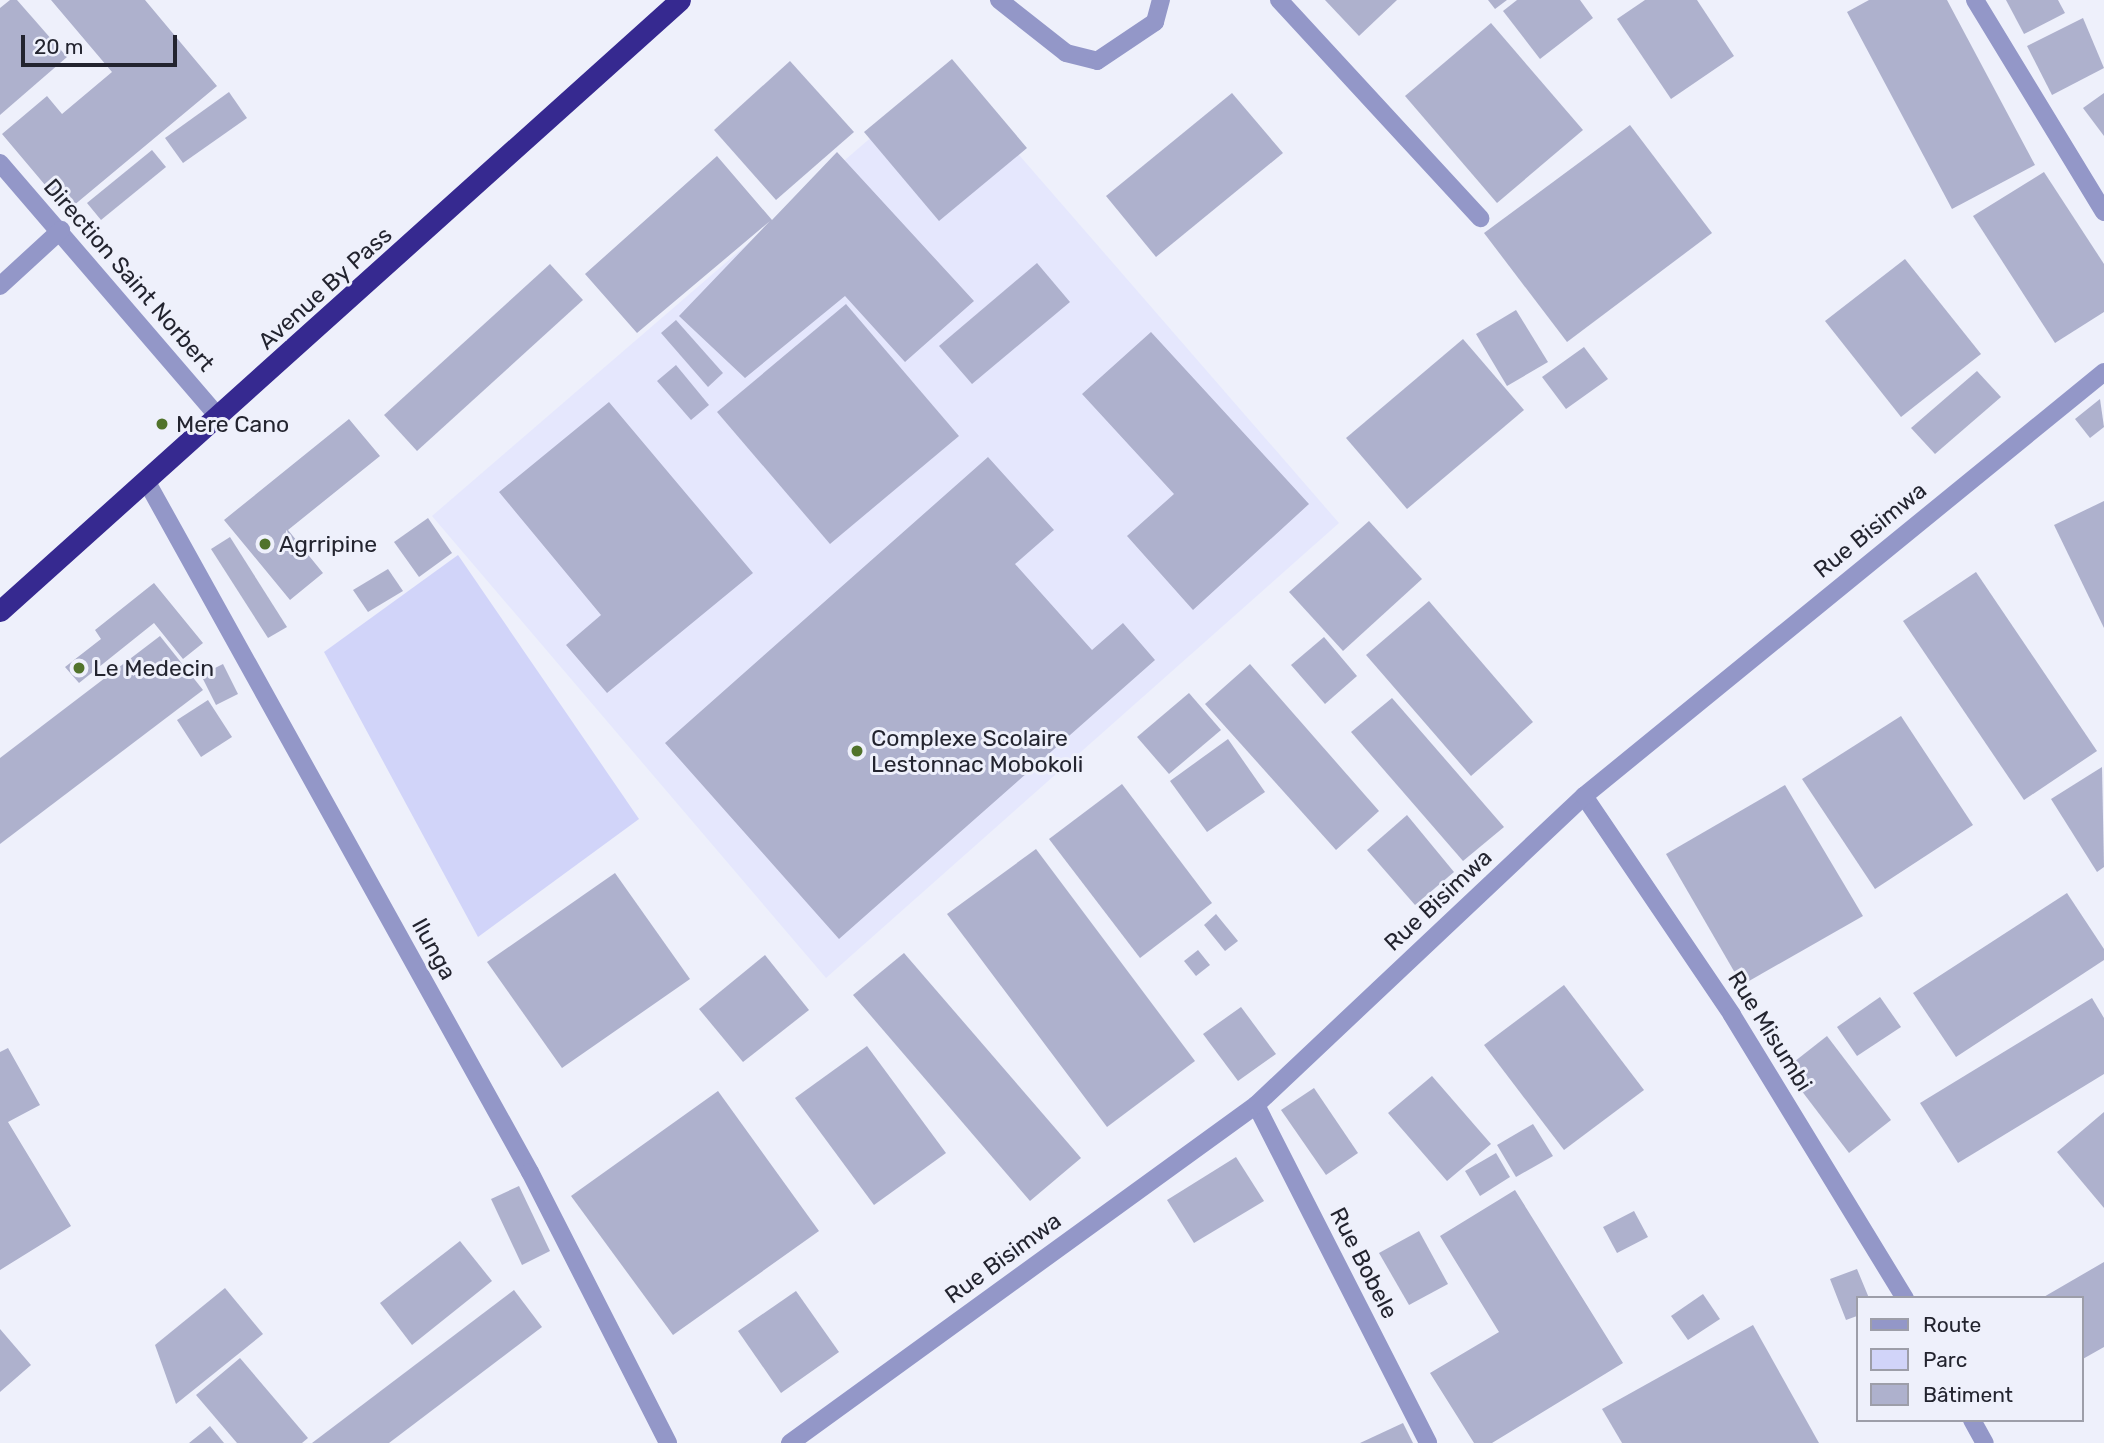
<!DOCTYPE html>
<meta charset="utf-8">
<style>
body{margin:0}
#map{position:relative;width:2104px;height:1443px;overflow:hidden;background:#eef0fb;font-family:Rubik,sans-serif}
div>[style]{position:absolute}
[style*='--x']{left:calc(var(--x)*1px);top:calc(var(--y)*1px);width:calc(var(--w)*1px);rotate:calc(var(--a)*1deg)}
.built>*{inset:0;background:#e5e7fd}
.green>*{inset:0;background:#d1d4f9}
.building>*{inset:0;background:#aeb1cd}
.minor>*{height:18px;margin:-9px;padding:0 9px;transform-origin:9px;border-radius:9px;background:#9397c8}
.highway>*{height:21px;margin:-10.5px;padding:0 10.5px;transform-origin:10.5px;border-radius:10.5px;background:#362990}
.dots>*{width:19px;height:19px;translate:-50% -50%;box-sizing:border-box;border:4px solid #eef0fb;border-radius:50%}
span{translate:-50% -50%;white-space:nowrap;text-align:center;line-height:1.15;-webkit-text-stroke:6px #eef0fb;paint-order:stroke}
.street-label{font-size:23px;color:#23242f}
.poi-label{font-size:23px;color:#23242f}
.left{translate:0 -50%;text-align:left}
.legend{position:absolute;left:1856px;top:1296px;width:228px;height:126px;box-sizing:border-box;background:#eef0fb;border:2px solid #9d9ea9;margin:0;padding:9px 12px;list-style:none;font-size:21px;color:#23242f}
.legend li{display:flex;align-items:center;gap:14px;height:35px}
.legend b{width:35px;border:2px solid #9d9ea9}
.scale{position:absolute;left:21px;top:35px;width:156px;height:32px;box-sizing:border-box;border:4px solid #23242f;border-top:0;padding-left:9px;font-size:21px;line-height:24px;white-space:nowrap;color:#23242f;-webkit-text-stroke:5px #eef0fb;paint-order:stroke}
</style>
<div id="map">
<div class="built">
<i style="clip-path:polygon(947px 72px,1339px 523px,826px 978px,432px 516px)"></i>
</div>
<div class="green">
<i style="clip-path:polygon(458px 555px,639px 819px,478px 937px,324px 652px)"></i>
</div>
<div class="building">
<i style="clip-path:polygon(10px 0,17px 0,67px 57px,0 115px,0 8px)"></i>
<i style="clip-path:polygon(51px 0,145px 0,217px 86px,67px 211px,2px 134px,47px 96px,62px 114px,112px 72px)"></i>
<i style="clip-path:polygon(1325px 0,1397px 0,1359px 36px)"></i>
<i style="clip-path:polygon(1488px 0,1507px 0,1495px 9px)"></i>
<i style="clip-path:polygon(1517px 0,1580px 0,1593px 18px,1540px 59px,1503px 11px)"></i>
<i style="clip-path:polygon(1645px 0,1697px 0,1734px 56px,1671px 99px,1617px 19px)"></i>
<i style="clip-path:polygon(1869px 0,1947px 0,2035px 165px,1952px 209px,1847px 12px)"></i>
<i style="clip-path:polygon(2006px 0,2058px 0,2065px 13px,2024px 34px)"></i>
<i style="clip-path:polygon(2083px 18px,2104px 68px,2052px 95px,2027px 46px)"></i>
<i style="clip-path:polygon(1491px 23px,1583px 130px,1497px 203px,1405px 96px)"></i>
<i style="clip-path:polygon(952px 59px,1027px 148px,939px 221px,864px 132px)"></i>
<i style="clip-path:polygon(790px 61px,854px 132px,776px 200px,714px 130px)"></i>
<i style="clip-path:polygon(229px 92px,247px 118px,183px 163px,165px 138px)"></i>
<i style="clip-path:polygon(1232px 93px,1283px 153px,1156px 257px,1106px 196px)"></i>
<i style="clip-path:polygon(2104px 93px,2104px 136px,2083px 108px)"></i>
<i style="clip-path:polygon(1630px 125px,1712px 233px,1567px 342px,1484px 233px)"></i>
<i style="clip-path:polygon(152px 150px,166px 167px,101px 220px,87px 203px)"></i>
<i style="clip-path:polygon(837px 152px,974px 301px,905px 362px,845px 296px,745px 378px,679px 316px,770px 221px,637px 333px,585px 274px,717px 156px,772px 220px)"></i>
<i style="clip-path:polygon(2044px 172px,2104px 264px,2104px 312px,2055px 343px,1973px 216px)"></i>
<i style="clip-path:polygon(1905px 259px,1981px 354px,1901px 417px,1825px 321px)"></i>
<i style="clip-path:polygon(1037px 263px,1070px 302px,972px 384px,939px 346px)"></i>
<i style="clip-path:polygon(550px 264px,583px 300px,417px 451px,384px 415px)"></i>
<i style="clip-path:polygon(846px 304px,959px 436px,830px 544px,717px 412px)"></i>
<i style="clip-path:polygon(1516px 310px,1548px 362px,1507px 386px,1476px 334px)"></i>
<i style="clip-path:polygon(676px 320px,723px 373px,708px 387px,661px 333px)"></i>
<i style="clip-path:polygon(1151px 332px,1309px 504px,1193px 610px,1127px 536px,1174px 494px,1082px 394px)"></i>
<i style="clip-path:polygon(1463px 339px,1524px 410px,1407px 509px,1346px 438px)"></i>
<i style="clip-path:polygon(1584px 347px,1608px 379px,1566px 409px,1542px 377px)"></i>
<i style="clip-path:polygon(676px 365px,709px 405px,691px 420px,657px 381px)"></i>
<i style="clip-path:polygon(1977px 371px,2001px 397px,1935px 454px,1911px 428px)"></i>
<i style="clip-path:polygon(2100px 399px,2104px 427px,2090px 438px,2075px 419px)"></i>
<i style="clip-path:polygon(609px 402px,753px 573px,607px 693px,566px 645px,601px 615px,499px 492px)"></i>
<i style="clip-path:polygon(349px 419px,380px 456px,288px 530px,323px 573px,290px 600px,224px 520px)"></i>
<i style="clip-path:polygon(988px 457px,1054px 530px,1015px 564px,1092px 650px,1123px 623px,1155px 660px,839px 939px,665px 743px)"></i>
<i style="clip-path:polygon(2104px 501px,2104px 628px,2054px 525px)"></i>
<i style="clip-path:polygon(428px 518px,452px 553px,419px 577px,394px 542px)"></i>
<i style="clip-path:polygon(1369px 521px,1422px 579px,1343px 651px,1289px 592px)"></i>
<i style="clip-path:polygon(230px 537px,287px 627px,268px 638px,211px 549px)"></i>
<i style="clip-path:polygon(388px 569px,403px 591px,368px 612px,353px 590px)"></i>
<i style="clip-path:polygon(1976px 572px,2097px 751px,2024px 800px,1903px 621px)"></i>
<i style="clip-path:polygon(154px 583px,203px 643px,183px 659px,154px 623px,79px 683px,65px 667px,101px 639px,95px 630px)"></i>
<i style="clip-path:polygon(1429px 601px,1533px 722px,1471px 776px,1366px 655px)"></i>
<i style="clip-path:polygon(160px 636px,203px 690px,0 844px,0 758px)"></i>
<i style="clip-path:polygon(1324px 637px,1357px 676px,1325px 704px,1291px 665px)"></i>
<i style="clip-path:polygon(223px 664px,238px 694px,216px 705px,201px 675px)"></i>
<i style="clip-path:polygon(1250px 664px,1379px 811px,1336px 850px,1205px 704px)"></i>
<i style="clip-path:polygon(1189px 693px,1221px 730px,1169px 774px,1137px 737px)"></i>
<i style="clip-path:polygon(1392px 698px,1504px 827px,1463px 861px,1351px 732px)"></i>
<i style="clip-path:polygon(208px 700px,232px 737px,201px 757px,177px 720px)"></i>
<i style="clip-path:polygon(1901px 716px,1973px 825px,1875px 889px,1802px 779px)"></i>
<i style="clip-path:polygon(1228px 739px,1265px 792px,1207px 832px,1170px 781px)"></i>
<i style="clip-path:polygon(2102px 767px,2104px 867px,2097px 872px,2051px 799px)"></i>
<i style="clip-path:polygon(1122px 784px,1212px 903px,1140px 958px,1049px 839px)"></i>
<i style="clip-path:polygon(1785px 785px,1863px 916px,1742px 985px,1666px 854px)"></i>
<i style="clip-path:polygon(1407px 815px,1454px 872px,1415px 905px,1367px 850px)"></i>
<i style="clip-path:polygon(1036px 849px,1195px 1061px,1107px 1127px,947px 914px)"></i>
<i style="clip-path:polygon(615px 873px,690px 979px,562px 1068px,487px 962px)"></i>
<i style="clip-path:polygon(2067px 893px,2104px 949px,2104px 960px,1956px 1057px,1913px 993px)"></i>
<i style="clip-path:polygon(1216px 914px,1238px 941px,1225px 951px,1204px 925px)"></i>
<i style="clip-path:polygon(1198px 950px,1210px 965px,1196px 976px,1184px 961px)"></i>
<i style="clip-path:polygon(904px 953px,1081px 1158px,1030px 1201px,853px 995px)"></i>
<i style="clip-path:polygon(765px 955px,809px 1010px,743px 1062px,699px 1009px)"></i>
<i style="clip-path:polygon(1564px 985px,1644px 1090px,1564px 1150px,1484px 1045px)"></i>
<i style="clip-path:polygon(1880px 997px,1901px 1027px,1857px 1056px,1837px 1027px)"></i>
<i style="clip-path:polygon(2092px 998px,2104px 1018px,2104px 1074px,1958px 1163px,1920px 1103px)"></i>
<i style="clip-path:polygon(1241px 1007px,1276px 1054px,1238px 1081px,1203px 1034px)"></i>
<i style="clip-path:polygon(1827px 1036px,1891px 1120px,1849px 1153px,1785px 1069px)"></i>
<i style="clip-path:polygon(867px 1046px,946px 1153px,874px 1205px,795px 1098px)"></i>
<i style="clip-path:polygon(8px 1048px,40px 1105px,8px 1122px,71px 1226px,0 1270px,0 1052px)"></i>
<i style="clip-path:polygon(1432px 1076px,1491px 1144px,1447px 1181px,1388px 1113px)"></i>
<i style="clip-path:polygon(1314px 1088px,1358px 1153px,1326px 1175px,1281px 1110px)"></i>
<i style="clip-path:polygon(718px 1091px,819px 1231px,673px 1335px,571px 1196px)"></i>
<i style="clip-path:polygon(2104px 1112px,2104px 1208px,2057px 1152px)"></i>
<i style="clip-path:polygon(1533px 1124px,1553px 1156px,1516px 1177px,1497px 1145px)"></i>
<i style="clip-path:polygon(1496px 1153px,1510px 1177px,1480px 1196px,1465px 1171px)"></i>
<i style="clip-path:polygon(1236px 1157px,1264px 1201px,1194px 1243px,1167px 1200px)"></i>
<i style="clip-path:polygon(519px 1186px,550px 1251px,522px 1265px,491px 1199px)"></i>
<i style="clip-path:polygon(1515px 1190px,1623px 1363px,1492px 1443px,1474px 1443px,1430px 1373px,1499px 1332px,1440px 1236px)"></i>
<i style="clip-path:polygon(1634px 1211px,1648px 1237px,1617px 1253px,1603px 1227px)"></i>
<i style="clip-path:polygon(1419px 1231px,1448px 1284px,1409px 1305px,1379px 1253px)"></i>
<i style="clip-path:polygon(460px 1241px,492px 1281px,412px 1345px,380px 1303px)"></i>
<i style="clip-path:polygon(2104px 1262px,2104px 1347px,2081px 1360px,2081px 1298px,2042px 1298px)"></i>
<i style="clip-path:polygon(1857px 1269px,1869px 1298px,1857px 1298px,1857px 1316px,1846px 1320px,1830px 1279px)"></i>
<i style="clip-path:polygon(225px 1288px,263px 1334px,176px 1404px,155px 1345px)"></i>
<i style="clip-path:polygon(514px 1290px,542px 1327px,389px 1443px,312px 1443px)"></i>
<i style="clip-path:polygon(796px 1291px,839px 1352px,781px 1393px,738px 1331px)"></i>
<i style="clip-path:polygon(1703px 1294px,1720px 1319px,1688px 1340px,1671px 1316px)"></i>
<i style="clip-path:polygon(1753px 1325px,1819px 1443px,1622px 1443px,1602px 1409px)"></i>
<i style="clip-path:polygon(0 1329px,31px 1365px,0 1392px)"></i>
<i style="clip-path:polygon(240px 1358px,308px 1438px,302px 1443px,237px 1443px,196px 1395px)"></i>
<i style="clip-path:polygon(1403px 1423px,1413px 1443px,1360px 1443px)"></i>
<i style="clip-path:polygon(210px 1426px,224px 1443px,189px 1443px)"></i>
</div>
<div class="minor">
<i style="--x:999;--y:0;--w:85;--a:38.3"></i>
<i style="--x:1066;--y:53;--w:32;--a:14"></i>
<i style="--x:1097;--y:61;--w:70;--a:-33.9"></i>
<i style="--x:1155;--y:22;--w:23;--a:-75"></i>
<i style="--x:1279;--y:0;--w:297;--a:47.3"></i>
<i style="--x:1975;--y:0;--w:248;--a:58.7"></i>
<i style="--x:0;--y:163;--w:338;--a:49.3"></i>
<i style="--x:0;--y:286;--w:83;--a:-42.6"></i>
<i style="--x:148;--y:484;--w:787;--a:60.96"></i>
<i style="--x:530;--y:1172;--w:304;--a:63"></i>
<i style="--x:1584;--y:796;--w:264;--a:55.9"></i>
<i style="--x:1732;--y:1015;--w:332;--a:58.6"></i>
<i style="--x:1256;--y:1105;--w:379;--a:63"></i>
<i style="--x:1972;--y:1420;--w:26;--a:61"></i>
<i style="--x:790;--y:1443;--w:576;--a:-35.95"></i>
<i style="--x:1256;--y:1105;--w:451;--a:-43.3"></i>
<i style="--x:1584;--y:796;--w:671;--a:-39.19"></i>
</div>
<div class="highway">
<i style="--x:0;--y:611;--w:914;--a:-41.94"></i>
</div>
<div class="dots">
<i style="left:162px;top:424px;background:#51732b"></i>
<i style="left:265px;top:544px;background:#51732b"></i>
<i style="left:79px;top:668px;background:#51732b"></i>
<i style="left:857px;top:751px;background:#51732b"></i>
</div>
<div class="street-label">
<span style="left:129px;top:275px;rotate:49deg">Direction Saint Norbert</span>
<span style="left:325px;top:288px;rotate:-42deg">Avenue By Pass</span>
<span style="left:1870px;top:530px;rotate:-39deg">Rue Bisimwa</span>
<span style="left:1438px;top:900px;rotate:-43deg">Rue Bisimwa</span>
<span style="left:434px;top:949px;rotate:61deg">Ilunga</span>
<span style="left:1770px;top:1031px;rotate:58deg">Rue Misumbi</span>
<span style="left:1003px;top:1258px;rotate:-36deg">Rue Bisimwa</span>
<span style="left:1364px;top:1263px;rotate:63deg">Rue Bobele</span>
</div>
<div class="poi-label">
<span class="left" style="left:176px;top:424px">Mere Cano</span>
<span class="left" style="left:279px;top:544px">Agrripine</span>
<span class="left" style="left:93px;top:668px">Le Medecin</span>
<span class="left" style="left:871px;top:751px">Complexe Scolaire<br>Lestonnac Mobokoli</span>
</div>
<ul class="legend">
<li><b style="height:9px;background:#9397c8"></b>Route</li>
<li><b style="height:19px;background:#d1d4f9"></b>Parc</li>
<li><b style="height:19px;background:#aeb1cd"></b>Bâtiment</li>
</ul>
<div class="scale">20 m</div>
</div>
